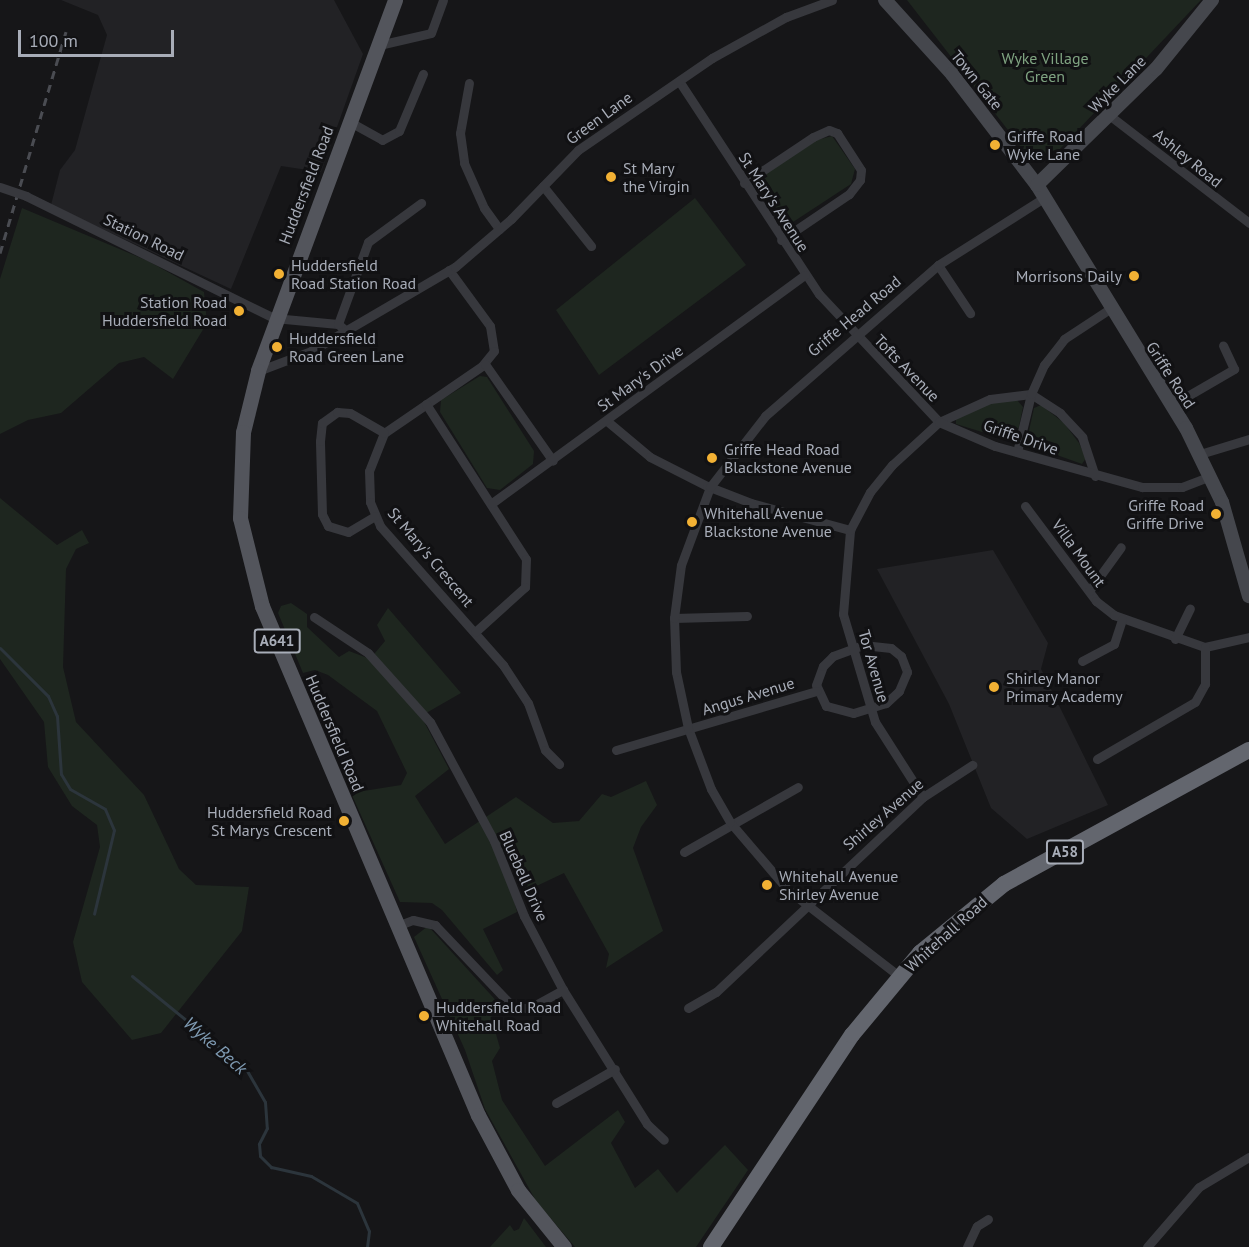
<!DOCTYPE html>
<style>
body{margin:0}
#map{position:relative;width:1249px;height:1247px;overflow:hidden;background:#161618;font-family:"PT Sans",sans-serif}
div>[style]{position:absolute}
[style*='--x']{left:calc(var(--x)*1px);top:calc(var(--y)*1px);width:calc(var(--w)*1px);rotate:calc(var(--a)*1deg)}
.built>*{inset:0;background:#222225}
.green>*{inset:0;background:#1e261f}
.stream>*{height:3px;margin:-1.5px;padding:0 1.5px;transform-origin:1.5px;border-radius:1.5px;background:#2c353c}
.street>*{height:9px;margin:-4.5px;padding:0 4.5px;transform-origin:4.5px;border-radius:4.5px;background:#37383d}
.secondary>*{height:14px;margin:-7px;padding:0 7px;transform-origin:7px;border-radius:7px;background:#45474d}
.primary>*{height:15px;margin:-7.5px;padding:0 7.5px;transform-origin:7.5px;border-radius:7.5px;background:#53555c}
.highway>*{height:16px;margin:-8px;padding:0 8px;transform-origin:8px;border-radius:8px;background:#63666e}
.rail>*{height:3px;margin-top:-1.5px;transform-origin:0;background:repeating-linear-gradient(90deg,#4a4c52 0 8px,transparent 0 14px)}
.street-bridge>*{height:9px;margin:-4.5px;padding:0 4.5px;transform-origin:4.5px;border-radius:4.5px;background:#37383d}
.dots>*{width:16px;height:16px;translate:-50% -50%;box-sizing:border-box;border:3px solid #111113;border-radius:50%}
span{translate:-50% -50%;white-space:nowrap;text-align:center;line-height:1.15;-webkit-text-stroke:6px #111113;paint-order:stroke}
.shield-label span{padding:2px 4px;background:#111113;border:2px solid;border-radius:4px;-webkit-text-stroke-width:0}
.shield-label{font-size:15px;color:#a8adb8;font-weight:700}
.park-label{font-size:16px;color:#7fa381}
.street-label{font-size:16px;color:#a8adb8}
.poi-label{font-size:16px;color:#a8adb8}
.left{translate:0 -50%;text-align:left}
.right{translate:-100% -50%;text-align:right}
.water-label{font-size:18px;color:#7f9bb3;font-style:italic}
.scale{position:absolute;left:18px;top:30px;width:156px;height:27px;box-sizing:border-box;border:3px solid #a8adb8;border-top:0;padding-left:8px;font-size:18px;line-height:21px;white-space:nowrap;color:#a8adb8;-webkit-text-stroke:4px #111113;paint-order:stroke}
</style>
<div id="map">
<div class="built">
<i style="clip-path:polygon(61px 0,334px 0,363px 54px,321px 172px,281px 166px,231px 289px,51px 205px,60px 170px,75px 150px,107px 35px,98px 15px)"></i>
<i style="clip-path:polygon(993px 550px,1048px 643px,1041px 669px,1108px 805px,1027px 839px,991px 808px,949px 704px,877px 569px)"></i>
</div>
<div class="green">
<i style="clip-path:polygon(907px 0,1201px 0,1060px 149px,1038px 155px,1025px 152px)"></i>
<i style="clip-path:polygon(832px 136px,855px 169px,851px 184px,790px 224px,783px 221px,757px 179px,817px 140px)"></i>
<i style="clip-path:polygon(695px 198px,746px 265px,599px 375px,556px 310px)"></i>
<i style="clip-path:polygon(22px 208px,148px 261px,204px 292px,207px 323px,173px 379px,144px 357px,119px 363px,61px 413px,28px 420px,0 434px,0 279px)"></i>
<i style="clip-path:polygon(480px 376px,487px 377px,534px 451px,533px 464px,500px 490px,487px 488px,440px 412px,441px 400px)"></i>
<i style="clip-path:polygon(1017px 400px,1023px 407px,1017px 436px,1008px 440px,956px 424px,956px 416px,992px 402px)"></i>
<i style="clip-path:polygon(1041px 405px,1064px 423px,1079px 443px,1086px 458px,1082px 464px,1026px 444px,1034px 408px)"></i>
<i style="clip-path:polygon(0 498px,57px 545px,82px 530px,89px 543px,76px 549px,66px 569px,63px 667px,76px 722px,144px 795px,179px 869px,196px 885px,249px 887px,242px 931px,161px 1033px,132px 1040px,82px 982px,73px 942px,100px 847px,97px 825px,72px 806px,48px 767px,44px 722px,0 659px)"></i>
<i style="clip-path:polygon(291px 603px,307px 614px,307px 627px,339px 657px,349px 651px,370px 659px,385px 641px,377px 625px,388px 608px,461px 693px,421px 716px,449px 769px,415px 796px,445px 844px,516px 797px,553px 823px,579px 821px,602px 794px,611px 797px,646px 781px,657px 805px,641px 827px,633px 848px,663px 931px,606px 968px,609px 954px,564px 873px,524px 892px,512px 858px,501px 851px,517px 912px,483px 929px,503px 970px,497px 975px,442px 910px,432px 903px,400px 902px,351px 793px,401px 785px,407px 773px,377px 711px,328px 675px,315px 670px,303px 673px,278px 613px,281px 606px)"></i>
<i style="clip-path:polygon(428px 926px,501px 1006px,491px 1017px,500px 1048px,492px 1061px,502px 1100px,545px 1166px,618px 1110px,625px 1122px,611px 1143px,635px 1188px,658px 1169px,677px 1193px,725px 1145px,748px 1170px,696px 1247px,575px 1247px,536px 1201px,485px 1109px,465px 1050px,414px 937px)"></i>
<i style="clip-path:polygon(524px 1218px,546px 1247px,490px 1247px,510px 1225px,514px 1231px,519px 1229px)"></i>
</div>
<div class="stream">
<i style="--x:0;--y:648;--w:68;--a:45"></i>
<i style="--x:48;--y:696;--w:22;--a:66"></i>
<i style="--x:57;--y:716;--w:58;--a:86.1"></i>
<i style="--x:61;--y:774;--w:17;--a:59"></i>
<i style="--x:70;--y:789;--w:40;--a:29.7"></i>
<i style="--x:105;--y:809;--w:23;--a:67"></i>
<i style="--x:114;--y:830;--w:86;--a:103.4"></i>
<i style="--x:132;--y:976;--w:147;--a:39.2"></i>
<i style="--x:246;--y:1069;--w:38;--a:60"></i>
<i style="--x:265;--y:1102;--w:26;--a:86"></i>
<i style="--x:267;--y:1128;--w:18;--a:117"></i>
<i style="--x:259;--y:1144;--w:12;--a:85"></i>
<i style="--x:260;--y:1156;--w:16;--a:45"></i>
<i style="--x:271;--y:1167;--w:41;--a:12.7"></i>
<i style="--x:311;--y:1176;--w:53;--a:30.4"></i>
<i style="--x:357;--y:1203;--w:30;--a:67"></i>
<i style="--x:369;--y:1231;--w:16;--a:97"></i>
</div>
<div class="street">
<i style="--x:379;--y:45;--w:53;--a:-13"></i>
<i style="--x:431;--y:33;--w:35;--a:-70"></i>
<i style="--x:679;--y:81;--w:255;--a:56.7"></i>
<i style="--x:819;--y:294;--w:175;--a:46.8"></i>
<i style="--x:939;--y:422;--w:56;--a:-24.3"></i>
<i style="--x:990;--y:399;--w:41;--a:-7"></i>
<i style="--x:1031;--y:394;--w:35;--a:33"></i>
<i style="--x:1060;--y:413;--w:33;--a:47"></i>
<i style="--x:1082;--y:437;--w:41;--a:71.6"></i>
<i style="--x:469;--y:83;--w:51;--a:100.2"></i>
<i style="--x:460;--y:133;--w:30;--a:82"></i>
<i style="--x:464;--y:163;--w:49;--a:66"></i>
<i style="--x:484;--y:208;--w:26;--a:54"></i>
<i style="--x:1109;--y:115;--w:177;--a:37.6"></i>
<i style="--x:350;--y:122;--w:37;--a:29"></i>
<i style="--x:382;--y:140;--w:19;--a:-28"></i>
<i style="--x:399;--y:131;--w:62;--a:-67.2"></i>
<i style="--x:744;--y:183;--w:83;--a:-33.7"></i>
<i style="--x:813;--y:137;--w:17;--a:-24"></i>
<i style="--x:829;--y:130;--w:9;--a:21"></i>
<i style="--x:837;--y:133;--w:44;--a:57"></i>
<i style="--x:861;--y:170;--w:10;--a:96"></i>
<i style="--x:860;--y:180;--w:18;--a:128"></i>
<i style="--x:849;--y:194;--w:82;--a:145.9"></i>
<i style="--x:543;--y:186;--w:77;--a:51.3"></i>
<i style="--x:26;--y:196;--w:276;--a:26.2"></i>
<i style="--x:274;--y:318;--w:64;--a:5.4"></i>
<i style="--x:338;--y:324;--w:11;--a:41"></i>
<i style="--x:938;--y:265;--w:58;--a:56.3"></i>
<i style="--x:449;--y:270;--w:69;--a:53.8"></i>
<i style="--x:490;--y:326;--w:25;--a:81"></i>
<i style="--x:494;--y:351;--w:19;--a:129"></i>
<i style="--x:482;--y:366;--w:119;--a:145.6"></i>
<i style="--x:384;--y:433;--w:41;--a:111.5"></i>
<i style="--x:369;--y:471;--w:31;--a:88"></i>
<i style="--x:370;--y:502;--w:26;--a:67"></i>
<i style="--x:380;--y:526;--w:186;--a:48.5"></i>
<i style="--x:503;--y:665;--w:45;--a:56.7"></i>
<i style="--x:528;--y:703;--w:50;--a:70.1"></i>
<i style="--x:545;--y:750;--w:20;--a:45"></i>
<i style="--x:338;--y:324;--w:87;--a:-69.9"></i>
<i style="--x:368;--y:242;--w:66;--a:-36.3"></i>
<i style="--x:485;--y:364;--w:118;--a:55"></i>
<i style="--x:258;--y:371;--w:57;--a:-20.7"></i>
<i style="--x:311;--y:351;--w:167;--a:-30.3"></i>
<i style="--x:455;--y:267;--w:74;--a:-40.6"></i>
<i style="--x:511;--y:219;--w:96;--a:-45.8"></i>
<i style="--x:578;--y:150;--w:163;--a:-34.5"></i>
<i style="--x:712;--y:58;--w:85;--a:-29"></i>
<i style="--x:786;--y:17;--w:49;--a:-20.3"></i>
<i style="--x:426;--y:404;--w:184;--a:57.2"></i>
<i style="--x:526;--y:559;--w:28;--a:92"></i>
<i style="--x:525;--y:587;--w:67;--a:138"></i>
<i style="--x:1172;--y:405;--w:72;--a:-30.1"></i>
<i style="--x:1234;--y:369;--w:26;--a:-115"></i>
<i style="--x:607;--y:421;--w:56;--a:39.9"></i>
<i style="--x:650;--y:457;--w:64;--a:27"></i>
<i style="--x:707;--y:486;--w:47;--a:21.1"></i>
<i style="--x:751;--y:503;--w:103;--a:15.3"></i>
<i style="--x:1017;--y:452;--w:60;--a:-76.4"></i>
<i style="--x:1031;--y:394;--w:32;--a:-66"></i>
<i style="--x:1044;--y:365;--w:33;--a:-52"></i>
<i style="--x:1064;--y:339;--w:56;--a:-33.4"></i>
<i style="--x:1200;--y:454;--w:51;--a:-17"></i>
<i style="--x:492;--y:503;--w:387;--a:-36.1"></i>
<i style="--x:1025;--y:506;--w:119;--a:53.2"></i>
<i style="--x:1096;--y:601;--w:23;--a:38"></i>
<i style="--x:1114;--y:615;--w:96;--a:19.4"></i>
<i style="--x:1205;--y:647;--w:45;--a:-12.8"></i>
<i style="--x:375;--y:516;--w:31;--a:149"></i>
<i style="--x:348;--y:532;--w:21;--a:-163"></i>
<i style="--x:328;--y:526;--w:13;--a:-117"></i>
<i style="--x:322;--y:514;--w:73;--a:-91.6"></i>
<i style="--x:320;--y:441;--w:18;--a:-84"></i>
<i style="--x:322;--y:423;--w:19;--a:-36"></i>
<i style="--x:337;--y:412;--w:13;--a:4"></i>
<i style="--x:350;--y:413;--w:39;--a:30"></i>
<i style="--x:1089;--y:591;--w:54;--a:-54"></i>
<i style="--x:314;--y:617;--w:65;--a:33.7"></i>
<i style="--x:368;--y:653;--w:93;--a:48.1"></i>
<i style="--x:430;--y:722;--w:135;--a:61.7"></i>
<i style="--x:494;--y:841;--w:81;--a:68.2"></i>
<i style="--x:524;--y:916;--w:84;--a:62.2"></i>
<i style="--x:563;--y:990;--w:158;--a:57.9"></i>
<i style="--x:647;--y:1124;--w:23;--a:43"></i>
<i style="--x:674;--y:618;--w:73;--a:-1.6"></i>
<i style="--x:1175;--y:639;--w:34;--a:-64"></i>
<i style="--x:863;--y:645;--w:28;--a:6"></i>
<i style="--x:891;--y:648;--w:13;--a:39"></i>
<i style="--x:901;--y:656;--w:17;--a:69"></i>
<i style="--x:907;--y:672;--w:21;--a:113"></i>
<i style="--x:899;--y:691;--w:18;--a:137"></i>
<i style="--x:886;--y:703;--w:34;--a:163"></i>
<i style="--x:853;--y:713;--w:28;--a:-165"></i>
<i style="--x:826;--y:706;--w:23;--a:-115"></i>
<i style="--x:816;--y:685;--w:20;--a:-70"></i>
<i style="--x:823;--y:666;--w:14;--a:-45"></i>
<i style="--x:833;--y:656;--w:32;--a:-20"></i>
<i style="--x:1082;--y:661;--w:36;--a:-28"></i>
<i style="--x:1114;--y:644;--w:26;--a:-72"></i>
<i style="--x:616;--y:750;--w:209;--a:-16.4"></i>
<i style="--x:1097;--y:759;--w:113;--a:-30.2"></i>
<i style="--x:1195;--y:702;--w:21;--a:-61"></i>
<i style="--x:1205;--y:684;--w:37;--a:-90"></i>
<i style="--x:923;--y:797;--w:89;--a:-122.6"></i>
<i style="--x:875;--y:722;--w:113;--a:-106.5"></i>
<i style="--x:843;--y:614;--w:84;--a:-85.2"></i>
<i style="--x:850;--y:530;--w:43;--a:-62.2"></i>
<i style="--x:870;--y:492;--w:35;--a:-51"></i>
<i style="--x:892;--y:465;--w:64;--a:-42.5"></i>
<i style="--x:939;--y:422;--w:61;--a:23.2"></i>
<i style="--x:995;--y:446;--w:153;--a:15.6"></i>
<i style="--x:1142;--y:487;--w:40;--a:0"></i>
<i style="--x:1182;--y:487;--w:31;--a:-21"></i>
<i style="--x:684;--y:852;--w:131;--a:-29.7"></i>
<i style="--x:397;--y:926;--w:17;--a:-21"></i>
<i style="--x:413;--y:920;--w:23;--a:13"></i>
<i style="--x:435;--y:925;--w:115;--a:46.4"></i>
<i style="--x:514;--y:1008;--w:16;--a:0"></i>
<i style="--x:530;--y:1008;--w:38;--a:-29"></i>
<i style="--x:899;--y:976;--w:140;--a:-142.2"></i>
<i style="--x:788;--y:890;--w:89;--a:-130.5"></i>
<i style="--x:730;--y:822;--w:38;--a:-120"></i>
<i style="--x:711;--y:789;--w:65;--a:-110.7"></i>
<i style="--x:688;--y:728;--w:57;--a:-102.1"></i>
<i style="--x:676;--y:672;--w:54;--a:-92.1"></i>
<i style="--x:674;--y:618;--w:53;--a:-82.5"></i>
<i style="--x:681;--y:565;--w:83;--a:-69.6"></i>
<i style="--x:710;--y:487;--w:90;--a:-52.2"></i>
<i style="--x:765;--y:416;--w:230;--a:-41.1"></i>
<i style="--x:938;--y:265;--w:127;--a:-32.4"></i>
<i style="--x:688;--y:1008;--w:32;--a:-30"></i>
<i style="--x:716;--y:992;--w:284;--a:-43.3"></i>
<i style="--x:923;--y:797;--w:59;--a:-33.1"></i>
<i style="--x:556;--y:1103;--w:68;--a:-30"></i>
<i style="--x:967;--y:1247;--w:23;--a:-65"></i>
<i style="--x:977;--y:1226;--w:13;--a:-32"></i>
<i style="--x:1147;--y:1247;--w:79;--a:-49.1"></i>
<i style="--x:1199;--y:1187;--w:58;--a:-31"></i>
</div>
<div class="secondary">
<i style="--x:885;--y:0;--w:100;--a:47.8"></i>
<i style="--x:952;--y:74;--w:140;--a:52.6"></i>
<i style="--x:1037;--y:185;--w:285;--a:58.5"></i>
<i style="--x:1186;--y:428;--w:82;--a:64.1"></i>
<i style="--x:1222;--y:502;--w:98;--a:74"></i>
<i style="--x:1037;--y:185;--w:166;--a:-44.3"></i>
<i style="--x:1156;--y:69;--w:89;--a:-50.9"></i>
</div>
<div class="primary">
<i style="--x:395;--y:0;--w:395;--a:110.3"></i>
<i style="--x:258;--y:371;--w:63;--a:103.8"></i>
<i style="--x:243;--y:432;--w:86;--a:92"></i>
<i style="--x:240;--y:518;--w:91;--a:76"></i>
<i style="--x:262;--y:606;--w:553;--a:67.01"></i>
<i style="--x:478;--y:1115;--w:85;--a:61.9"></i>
<i style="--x:518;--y:1190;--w:73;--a:51.1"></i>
</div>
<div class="highway">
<i style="--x:711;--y:1247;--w:255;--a:-56.4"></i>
<i style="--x:852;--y:1035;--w:107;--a:-50.3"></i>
<i style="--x:920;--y:953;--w:109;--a:-39.4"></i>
<i style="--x:1004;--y:884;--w:279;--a:-28.7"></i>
</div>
<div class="rail">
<i style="--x:0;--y:253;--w:231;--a:-73.4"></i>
</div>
<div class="street-bridge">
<i style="--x:0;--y:187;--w:28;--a:19"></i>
</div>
<div class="dots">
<i style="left:995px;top:145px;background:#f2b134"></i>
<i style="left:611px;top:177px;background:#f2b134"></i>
<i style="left:279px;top:274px;background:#f2b134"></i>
<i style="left:1134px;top:276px;background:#f2b134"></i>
<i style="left:239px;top:311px;background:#f2b134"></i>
<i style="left:277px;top:347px;background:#f2b134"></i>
<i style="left:712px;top:458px;background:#f2b134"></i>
<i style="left:1216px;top:514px;background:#f2b134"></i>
<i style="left:692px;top:522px;background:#f2b134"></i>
<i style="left:994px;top:687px;background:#f2b134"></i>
<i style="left:344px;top:821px;background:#f2b134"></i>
<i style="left:767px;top:885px;background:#f2b134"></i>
<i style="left:424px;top:1016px;background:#f2b134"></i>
</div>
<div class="shield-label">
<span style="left:277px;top:641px">A641</span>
<span style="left:1065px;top:852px">A58</span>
</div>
<div class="park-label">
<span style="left:1045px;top:67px">Wyke Village<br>Green</span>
</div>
<div class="street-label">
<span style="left:977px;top:80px;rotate:51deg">Town Gate</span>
<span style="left:1117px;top:84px;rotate:-45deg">Wyke Lane</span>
<span style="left:599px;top:118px;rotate:-36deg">Green Lane</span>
<span style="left:1188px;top:158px;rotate:39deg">Ashley Road</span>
<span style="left:306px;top:185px;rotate:-69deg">Huddersfield Road</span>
<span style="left:774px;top:202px;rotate:57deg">St Mary's Avenue</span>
<span style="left:144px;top:237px;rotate:26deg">Station Road</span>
<span style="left:854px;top:316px;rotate:-40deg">Griffe Head Road</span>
<span style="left:907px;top:368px;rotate:46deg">Tofts Avenue</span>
<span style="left:1171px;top:375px;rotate:57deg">Griffe Road</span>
<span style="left:640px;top:378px;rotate:-36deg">St Mary's Drive</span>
<span style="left:1021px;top:437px;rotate:19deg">Griffe Drive</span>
<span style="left:1079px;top:553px;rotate:54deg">Villa Mount</span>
<span style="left:431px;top:557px;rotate:50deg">St Mary's Crescent</span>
<span style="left:874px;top:666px;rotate:74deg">Tor Avenue</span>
<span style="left:748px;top:696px;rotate:-17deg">Angus Avenue</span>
<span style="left:335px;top:733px;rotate:67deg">Huddersfield Road</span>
<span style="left:883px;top:814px;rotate:-41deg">Shirley Avenue</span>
<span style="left:524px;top:876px;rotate:66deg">Bluebell Drive</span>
<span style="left:946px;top:934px;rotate:-42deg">Whitehall Road</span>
</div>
<div class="poi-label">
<span class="left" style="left:1007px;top:145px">Griffe Road<br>Wyke Lane</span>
<span class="left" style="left:623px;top:177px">St Mary<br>the Virgin</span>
<span class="left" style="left:291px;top:274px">Huddersfield<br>Road Station Road</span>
<span class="right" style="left:1122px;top:276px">Morrisons Daily</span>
<span class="right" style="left:227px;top:311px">Station Road<br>Huddersfield Road</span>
<span class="left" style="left:289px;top:347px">Huddersfield<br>Road Green Lane</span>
<span class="left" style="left:724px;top:458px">Griffe Head Road<br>Blackstone Avenue</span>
<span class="right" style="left:1204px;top:514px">Griffe Road<br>Griffe Drive</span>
<span class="left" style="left:704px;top:522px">Whitehall Avenue<br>Blackstone Avenue</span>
<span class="left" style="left:1006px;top:687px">Shirley Manor<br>Primary Academy</span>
<span class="right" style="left:332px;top:821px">Huddersfield Road<br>St Marys Crescent</span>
<span class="left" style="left:779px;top:885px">Whitehall Avenue<br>Shirley Avenue</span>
<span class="left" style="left:436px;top:1016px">Huddersfield Road<br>Whitehall Road</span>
</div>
<div class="water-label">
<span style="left:215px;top:1046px;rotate:41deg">Wyke Beck</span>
</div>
<div class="scale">100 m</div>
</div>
